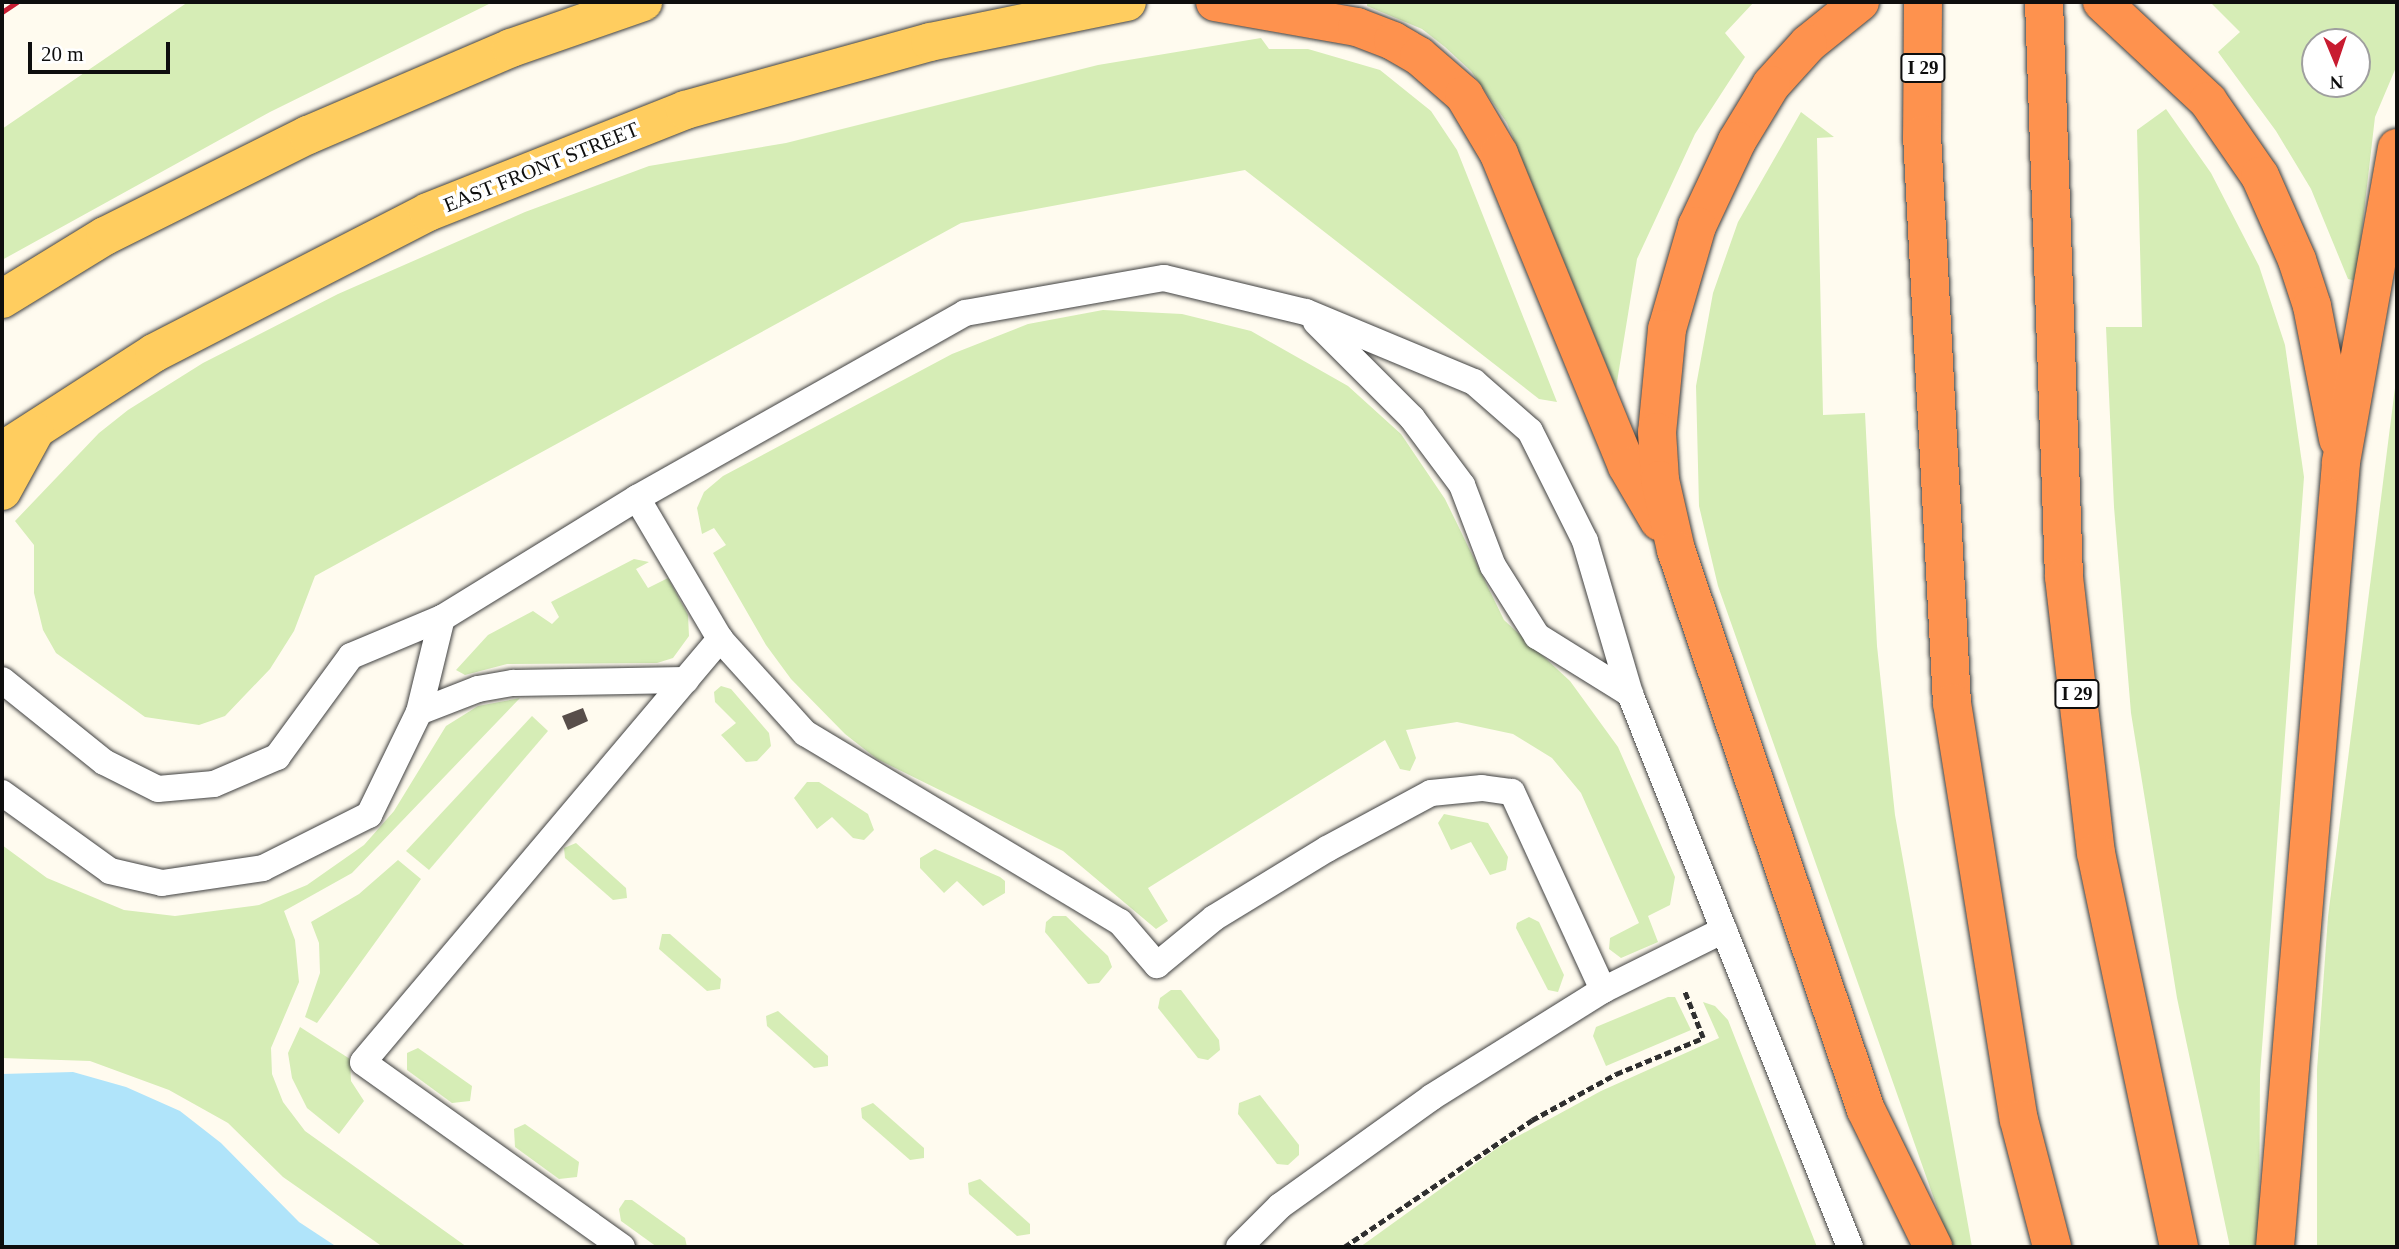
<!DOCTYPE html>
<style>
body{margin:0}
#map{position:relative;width:2399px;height:1249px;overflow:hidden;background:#fffbef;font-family:"Times New Roman",serif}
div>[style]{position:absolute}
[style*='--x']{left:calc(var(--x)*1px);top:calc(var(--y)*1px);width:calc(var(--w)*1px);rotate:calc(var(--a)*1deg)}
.green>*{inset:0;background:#d6edb6}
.water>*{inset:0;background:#b0e4fa}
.building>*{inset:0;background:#584e4a}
.path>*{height:4.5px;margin-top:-2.25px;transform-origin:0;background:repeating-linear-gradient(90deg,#303030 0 7px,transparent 0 10.5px)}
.roads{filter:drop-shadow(0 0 2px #414141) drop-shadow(0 0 2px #414141)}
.lane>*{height:26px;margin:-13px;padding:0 13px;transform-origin:13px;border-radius:13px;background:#fff}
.primary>*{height:38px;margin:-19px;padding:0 19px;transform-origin:19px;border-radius:19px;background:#ffcd5f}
.highway>*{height:38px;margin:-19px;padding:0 19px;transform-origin:19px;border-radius:19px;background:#fe924e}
.rail>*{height:5px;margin:-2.5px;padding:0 2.5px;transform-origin:2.5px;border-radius:2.5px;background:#c81c31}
span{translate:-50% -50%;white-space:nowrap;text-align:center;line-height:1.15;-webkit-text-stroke:7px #fff;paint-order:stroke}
.shield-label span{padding:2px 5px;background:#fff;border:2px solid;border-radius:5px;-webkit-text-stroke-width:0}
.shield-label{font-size:19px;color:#0e0e0e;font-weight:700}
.street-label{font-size:21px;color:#0e0e0e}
.frame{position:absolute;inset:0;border:4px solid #0e0e0e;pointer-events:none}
.north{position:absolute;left:2301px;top:28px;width:70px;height:70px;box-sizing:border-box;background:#fff;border:2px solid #9f9f9f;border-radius:50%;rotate:178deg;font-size:19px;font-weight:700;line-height:28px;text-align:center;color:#0e0e0e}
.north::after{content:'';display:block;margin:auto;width:24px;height:32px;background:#c81c31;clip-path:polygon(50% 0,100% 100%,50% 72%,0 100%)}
.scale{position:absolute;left:28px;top:42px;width:142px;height:32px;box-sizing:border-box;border:4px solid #0e0e0e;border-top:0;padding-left:9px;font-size:21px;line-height:24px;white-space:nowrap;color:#0e0e0e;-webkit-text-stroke:5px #fff;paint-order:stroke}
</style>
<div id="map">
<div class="green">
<i style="clip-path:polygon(188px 2px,493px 2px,270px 112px,2px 260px,2px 129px)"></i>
<i style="clip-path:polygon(1367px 2px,1754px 2px,1725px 33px,1745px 57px,1695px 134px,1637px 259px,1616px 388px,1507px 123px,1471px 71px,1445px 47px,1422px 29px,1367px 6px)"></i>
<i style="clip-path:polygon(evenodd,2210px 2px,2397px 2px,2397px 65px,2375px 117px,2356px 281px,2348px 279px,2311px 189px,2276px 131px,2218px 52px,2240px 32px,2210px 2px,2315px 42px,2357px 42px,2357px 84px,2315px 84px,2315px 42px)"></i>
<i style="clip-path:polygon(1261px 38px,1269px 49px,1308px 49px,1380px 70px,1431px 111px,1457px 150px,1557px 402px,1539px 399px,1245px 170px,961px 223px,315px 576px,294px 631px,270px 669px,225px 716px,199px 725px,145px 717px,56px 653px,43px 630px,34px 593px,34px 545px,15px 521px,99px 433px,128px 410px,203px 363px,338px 294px,525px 212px,649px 166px,786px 143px,1098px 65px)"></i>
<i style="clip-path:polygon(2166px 109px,2211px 173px,2259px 266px,2285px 345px,2304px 477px,2260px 1075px,2259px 1247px,2230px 1247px,2177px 998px,2131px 713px,2114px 507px,2106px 327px,2142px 327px,2137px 130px)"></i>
<i style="clip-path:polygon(1801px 112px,1834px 137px,1817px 138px,1823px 415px,1865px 413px,1877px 646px,1895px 815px,1972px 1247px,1951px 1247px,1718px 586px,1699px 506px,1696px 386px,1713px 293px,1738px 222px)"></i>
<i style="clip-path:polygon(1103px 310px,1182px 314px,1251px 331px,1348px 386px,1401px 434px,1445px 499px,1504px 620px,1570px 681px,1618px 747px,1675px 877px,1670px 905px,1648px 916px,1658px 942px,1621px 958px,1609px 949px,1610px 938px,1639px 923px,1581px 793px,1552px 758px,1513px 734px,1457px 722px,1406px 730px,1416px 758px,1410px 771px,1400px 769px,1385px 740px,1148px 888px,1168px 921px,1156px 929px,1063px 851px,877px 759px,845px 734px,791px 679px,766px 645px,713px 553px,726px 545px,714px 528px,702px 534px,697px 508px,704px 492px,723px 476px,952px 354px,1028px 324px)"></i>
<i style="clip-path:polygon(2397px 372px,2397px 1247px,2317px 1247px,2317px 1070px,2328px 917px)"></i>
<i style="clip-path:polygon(634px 559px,649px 562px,636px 569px,648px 588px,668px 578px,688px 615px,689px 636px,673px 658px,657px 663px,507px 664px,465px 675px,456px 670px,488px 635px,533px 611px,552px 624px,559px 617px,551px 602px)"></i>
<i style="clip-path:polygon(721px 686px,731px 689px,769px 733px,771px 746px,757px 761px,746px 762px,721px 735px,736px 723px,715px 702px,714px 692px)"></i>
<i style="clip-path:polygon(520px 698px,352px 873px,284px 911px,295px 940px,299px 982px,271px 1048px,272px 1074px,283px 1102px,305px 1131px,467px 1247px,383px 1247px,283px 1177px,228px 1123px,169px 1090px,90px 1061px,2px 1058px,2px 845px,47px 878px,124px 910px,175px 916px,259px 905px,307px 885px,364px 845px,394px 811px,446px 726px,478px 706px)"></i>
<i style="clip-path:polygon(532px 716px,548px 731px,429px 870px,406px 851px)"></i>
<i style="clip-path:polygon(807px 782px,819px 782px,868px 814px,874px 830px,864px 840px,853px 838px,832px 817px,817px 829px,794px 798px)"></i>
<i style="clip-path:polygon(1444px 814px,1488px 823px,1508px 857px,1506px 870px,1490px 875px,1471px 842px,1451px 850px,1438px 823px)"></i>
<i style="clip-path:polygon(576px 843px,626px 888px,627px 898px,613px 900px,565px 858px,564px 848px)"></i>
<i style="clip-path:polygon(935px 849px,1000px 877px,1005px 881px,1005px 893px,983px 906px,957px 881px,944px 893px,920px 868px,920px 858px)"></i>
<i style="clip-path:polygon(398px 860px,421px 879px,317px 1023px,305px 1017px,320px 973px,319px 943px,311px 922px,359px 894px)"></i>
<i style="clip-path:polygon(1053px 916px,1066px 916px,1108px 956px,1112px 967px,1099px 983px,1088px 984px,1045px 932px,1046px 922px)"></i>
<i style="clip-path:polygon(1529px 917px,1539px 922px,1564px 975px,1558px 992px,1548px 990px,1516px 928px,1517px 923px)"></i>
<i style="clip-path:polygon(662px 934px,670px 934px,721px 979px,720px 989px,707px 991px,659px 949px)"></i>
<i style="clip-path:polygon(1171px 990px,1181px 990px,1219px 1040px,1220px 1050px,1208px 1060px,1198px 1058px,1158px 1008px,1160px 998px)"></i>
<i style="clip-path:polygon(1668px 997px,1675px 997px,1691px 1030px,1606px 1066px,1593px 1036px,1596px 1027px)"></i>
<i style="clip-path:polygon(1703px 1002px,1715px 1006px,1728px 1020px,1817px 1247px,1360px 1247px,1500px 1146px,1601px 1091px,1719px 1038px)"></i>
<i style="clip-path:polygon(778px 1011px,828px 1056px,828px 1066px,814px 1068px,767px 1026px,766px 1016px)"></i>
<i style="clip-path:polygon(300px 1027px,350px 1059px,351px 1081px,364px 1101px,339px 1134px,307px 1108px,292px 1078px,288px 1053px)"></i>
<i style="clip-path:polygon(418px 1048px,472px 1086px,470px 1101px,452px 1103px,407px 1070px,407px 1053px)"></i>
<i style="clip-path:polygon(1260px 1095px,1299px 1145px,1299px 1155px,1288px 1165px,1277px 1164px,1238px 1114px,1239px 1103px)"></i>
<i style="clip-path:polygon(873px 1103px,924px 1148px,924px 1158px,910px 1160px,862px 1118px,861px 1108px)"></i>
<i style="clip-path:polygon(525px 1124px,579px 1162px,577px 1177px,559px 1179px,515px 1147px,514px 1129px)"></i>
<i style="clip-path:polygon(980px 1179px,1030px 1224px,1030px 1234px,1017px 1236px,969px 1194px,968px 1183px)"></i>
<i style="clip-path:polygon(625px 1200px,632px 1200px,685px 1238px,687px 1247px,657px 1247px,621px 1221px,619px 1209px)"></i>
</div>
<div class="water">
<i style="clip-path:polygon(73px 1072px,126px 1087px,180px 1111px,221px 1143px,299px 1222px,337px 1247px,2px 1247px,2px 1074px)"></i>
</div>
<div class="building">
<i style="clip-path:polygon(583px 708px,588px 721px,568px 730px,562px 716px)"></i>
</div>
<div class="path">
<i style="--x:1344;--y:1247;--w:227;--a:-34"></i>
<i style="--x:1532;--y:1120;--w:96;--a:-28.7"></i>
<i style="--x:1616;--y:1074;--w:94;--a:-22.5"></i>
<i style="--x:1703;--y:1038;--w:52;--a:-111.6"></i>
</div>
<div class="roads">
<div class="lane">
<i style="--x:1316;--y:322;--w:136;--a:45"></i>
<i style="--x:1412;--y:418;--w:84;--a:53.3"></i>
<i style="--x:1462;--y:485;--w:87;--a:69.1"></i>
<i style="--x:1493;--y:566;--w:83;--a:57.8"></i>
<i style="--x:1537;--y:636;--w:110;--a:31.9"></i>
<i style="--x:637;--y:498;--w:164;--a:59.5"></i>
<i style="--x:720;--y:639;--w:127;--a:47.9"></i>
<i style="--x:805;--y:733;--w:367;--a:31"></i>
<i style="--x:1120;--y:922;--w:57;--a:49.3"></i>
<i style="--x:1157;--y:965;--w:74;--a:-39.5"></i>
<i style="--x:1214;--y:918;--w:132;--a:-31.4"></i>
<i style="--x:1327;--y:849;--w:118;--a:-28.3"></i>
<i style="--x:1431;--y:793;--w:51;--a:-5.6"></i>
<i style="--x:1482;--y:788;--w:30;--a:8"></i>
<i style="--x:1512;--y:792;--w:218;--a:65.3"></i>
<i style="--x:2;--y:680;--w:131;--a:38.8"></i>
<i style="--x:104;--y:762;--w:60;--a:26.6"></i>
<i style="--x:158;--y:789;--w:56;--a:-5.1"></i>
<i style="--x:214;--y:784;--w:69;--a:-23.2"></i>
<i style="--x:277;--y:757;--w:125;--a:-53.8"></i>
<i style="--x:351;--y:656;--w:99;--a:-22.7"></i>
<i style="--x:442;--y:618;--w:229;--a:-31.6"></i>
<i style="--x:637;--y:498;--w:377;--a:-29.4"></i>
<i style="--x:965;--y:313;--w:202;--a:-10"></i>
<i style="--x:1164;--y:278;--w:146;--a:13.5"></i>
<i style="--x:1306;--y:312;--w:182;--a:22.6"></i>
<i style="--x:1474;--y:382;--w:74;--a:41.2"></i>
<i style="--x:1530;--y:431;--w:123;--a:63.4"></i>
<i style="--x:1585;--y:541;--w:159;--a:73.6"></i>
<i style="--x:1630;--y:694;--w:595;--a:68.31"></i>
<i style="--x:419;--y:712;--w:63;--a:-21.3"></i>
<i style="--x:478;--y:689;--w:36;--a:-10"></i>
<i style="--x:513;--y:683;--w:173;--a:-1"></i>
<i style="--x:2;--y:793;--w:133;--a:35.8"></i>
<i style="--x:110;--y:871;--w:53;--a:13"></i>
<i style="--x:162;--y:883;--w:102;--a:-8.4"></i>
<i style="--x:263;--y:868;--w:119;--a:-26.6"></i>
<i style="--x:369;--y:815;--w:114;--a:-64.1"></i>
<i style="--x:419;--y:712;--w:97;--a:-76.3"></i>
<i style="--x:622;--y:1247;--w:318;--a:-144.5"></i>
<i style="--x:363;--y:1062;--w:554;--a:-49.84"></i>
<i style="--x:1239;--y:1247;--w:58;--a:-45"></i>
<i style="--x:1280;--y:1206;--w:187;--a:-35.6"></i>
<i style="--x:1432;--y:1097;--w:202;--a:-32"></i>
<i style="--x:1603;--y:990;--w:135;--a:-26.4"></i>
</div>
<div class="primary">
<i style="--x:2;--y:299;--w:121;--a:-31.5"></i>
<i style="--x:105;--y:236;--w:227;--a:-26.5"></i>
<i style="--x:308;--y:135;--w:221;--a:-23.2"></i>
<i style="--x:511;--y:48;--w:140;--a:-19.2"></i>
<i style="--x:2;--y:451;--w:181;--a:-32.8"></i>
<i style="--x:154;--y:353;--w:308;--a:-27.2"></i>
<i style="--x:428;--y:212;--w:277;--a:-21.6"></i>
<i style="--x:685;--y:110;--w:254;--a:-15.5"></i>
<i style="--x:930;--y:42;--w:201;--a:-11.5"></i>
<i style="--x:2;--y:491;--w:68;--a:-61.2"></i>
</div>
<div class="highway">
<i style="--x:1215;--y:2;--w:144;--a:10"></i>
<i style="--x:1357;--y:27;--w:39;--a:21"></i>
<i style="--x:1393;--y:41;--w:30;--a:30"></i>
<i style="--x:1419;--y:56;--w:60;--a:40.9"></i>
<i style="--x:1464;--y:95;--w:69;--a:59.3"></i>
<i style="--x:1499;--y:154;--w:337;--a:67.7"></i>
<i style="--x:1627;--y:466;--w:64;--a:59.8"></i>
<i style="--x:1860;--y:2;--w:67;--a:141.1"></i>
<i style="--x:1808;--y:44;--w:55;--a:132.1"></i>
<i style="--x:1771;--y:85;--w:66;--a:121.3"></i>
<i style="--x:1737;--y:141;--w:94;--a:115.2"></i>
<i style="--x:1697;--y:226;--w:107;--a:106.2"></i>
<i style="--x:1667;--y:329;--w:103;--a:95.5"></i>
<i style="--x:1657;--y:432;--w:48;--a:86.4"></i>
<i style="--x:1660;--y:480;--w:72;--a:77.1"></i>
<i style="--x:1676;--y:550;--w:591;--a:71.26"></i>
<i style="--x:1866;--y:1110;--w:153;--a:63.9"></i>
<i style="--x:1923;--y:2;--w:133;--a:90.4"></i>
<i style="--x:1922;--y:135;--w:569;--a:86.98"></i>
<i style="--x:1952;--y:703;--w:422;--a:80.9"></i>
<i style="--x:2019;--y:1120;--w:131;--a:75.4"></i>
<i style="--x:2044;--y:2;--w:575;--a:88.01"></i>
<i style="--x:2064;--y:577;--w:278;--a:83.4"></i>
<i style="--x:2096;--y:853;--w:403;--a:78.1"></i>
<i style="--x:2102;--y:2;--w:145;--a:43"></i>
<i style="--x:2208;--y:101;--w:91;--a:55.3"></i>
<i style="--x:2260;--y:176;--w:92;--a:66.2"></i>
<i style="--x:2297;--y:260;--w:48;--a:71.9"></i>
<i style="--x:2312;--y:306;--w:136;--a:78.9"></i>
<i style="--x:2275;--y:1247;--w:788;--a:-85.19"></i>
<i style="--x:2341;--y:462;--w:319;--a:-79.9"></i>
</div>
</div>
<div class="rail">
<i style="--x:2;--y:12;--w:18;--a:-34"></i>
</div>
<div class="shield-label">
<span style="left:1923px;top:68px">I 29</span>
<span style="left:2077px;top:694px">I 29</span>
</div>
<div class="street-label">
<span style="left:541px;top:167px;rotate:-22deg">EAST FRONT STREET</span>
</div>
<div class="frame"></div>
<div class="north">N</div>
<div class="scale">20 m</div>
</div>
